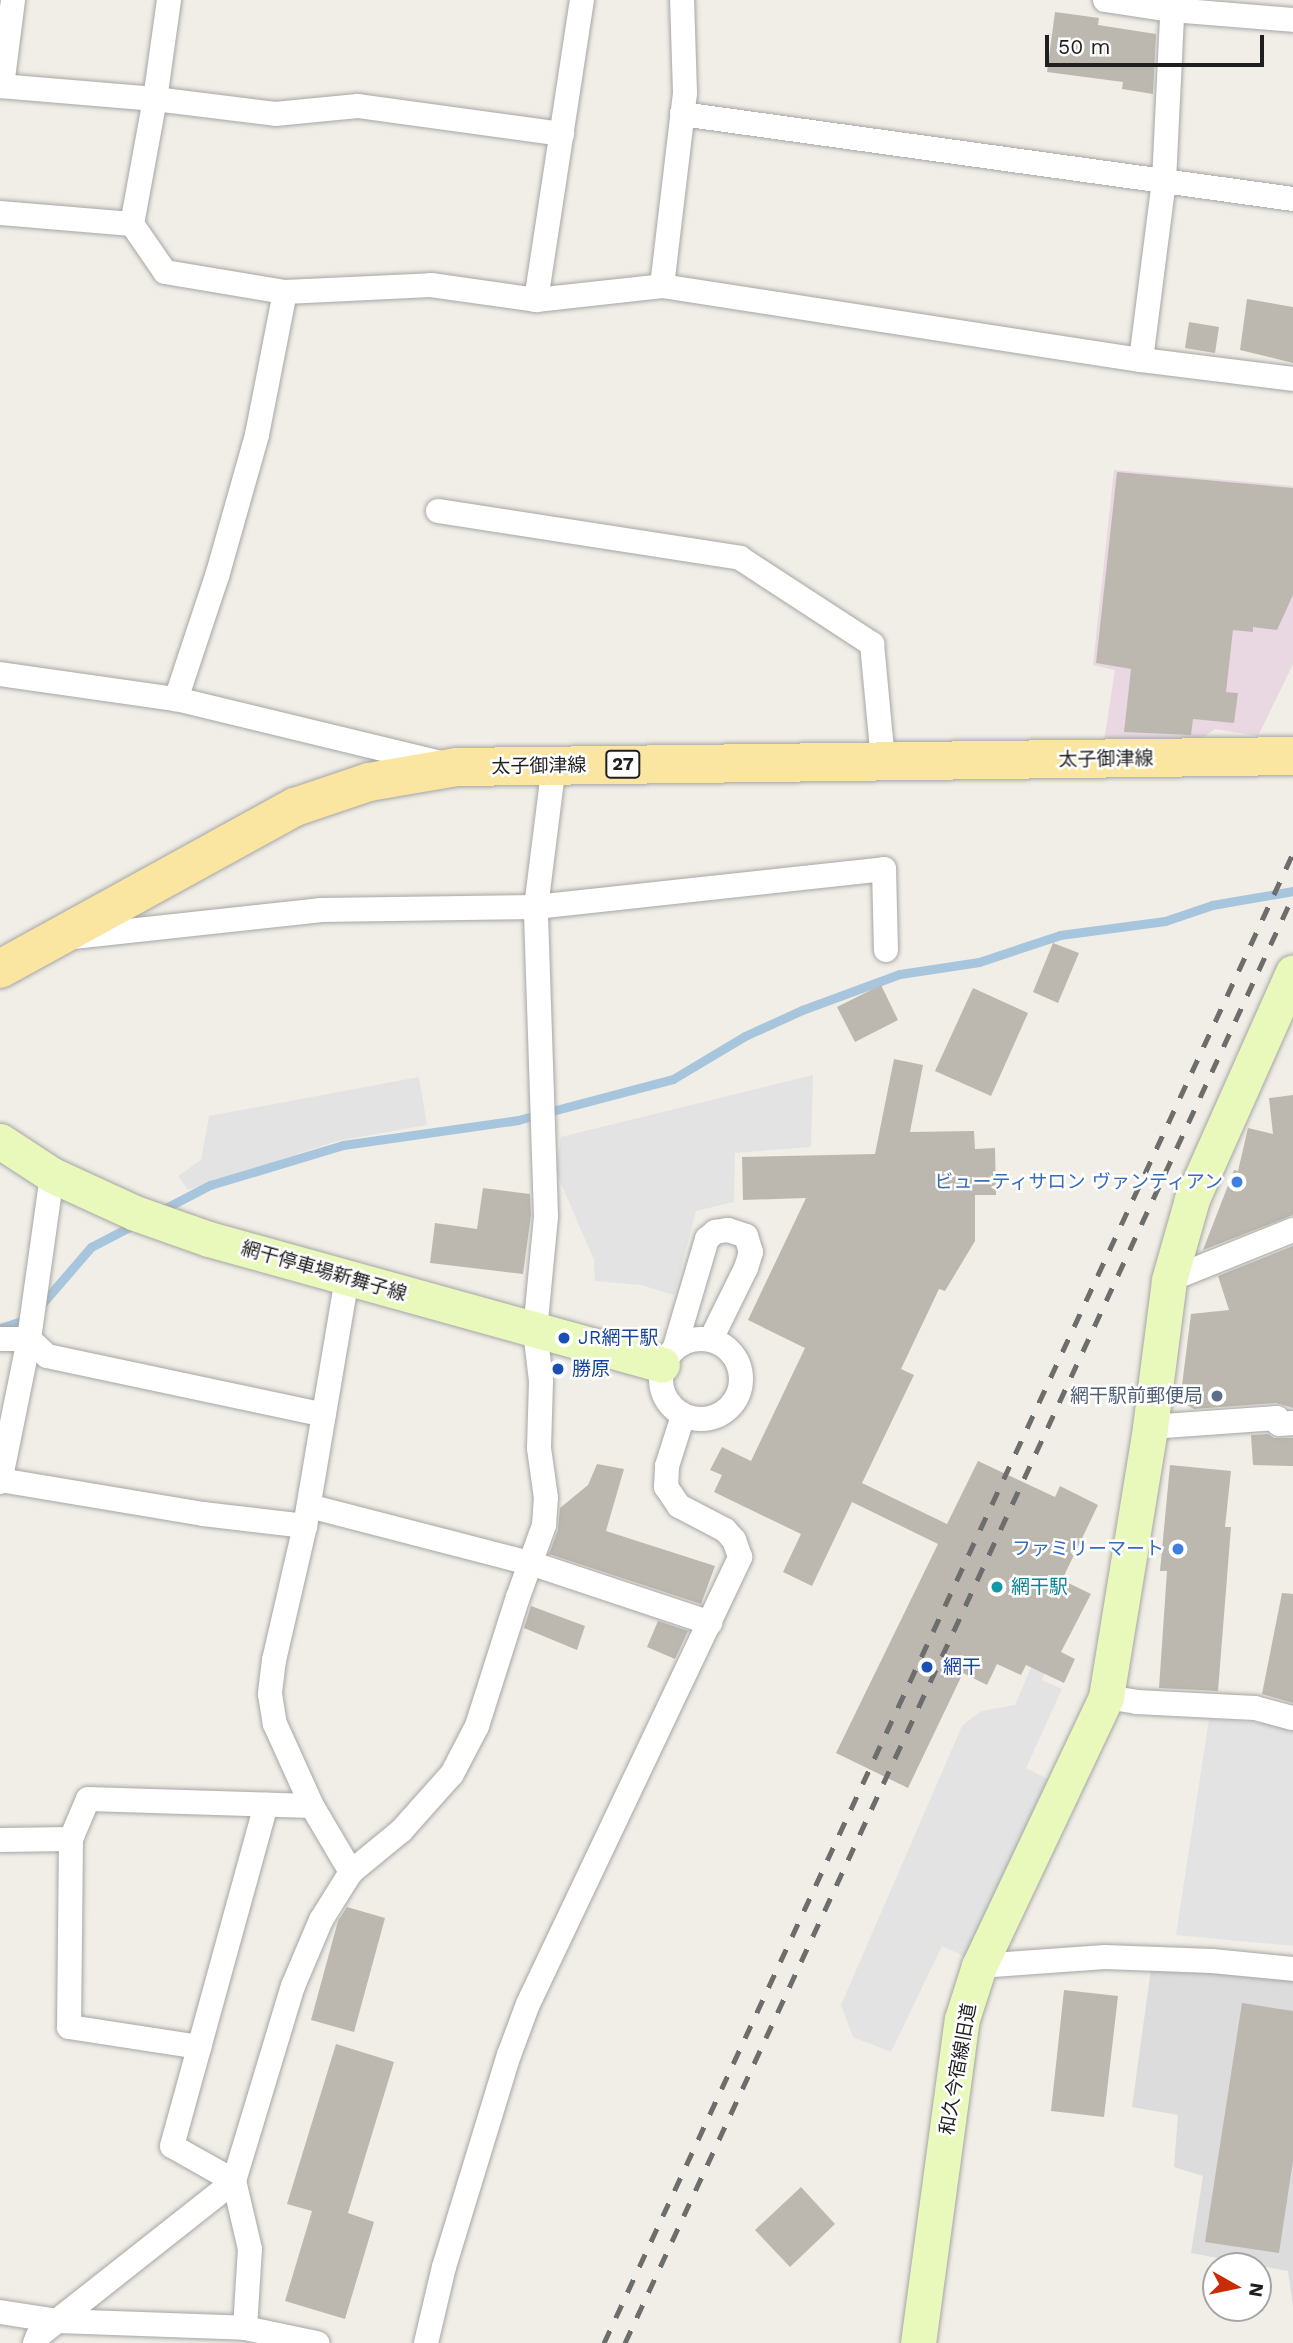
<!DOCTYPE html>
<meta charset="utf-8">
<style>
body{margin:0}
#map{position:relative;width:1293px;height:2343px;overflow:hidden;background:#f0eee6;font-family:"Work Sans","Noto Sans JP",sans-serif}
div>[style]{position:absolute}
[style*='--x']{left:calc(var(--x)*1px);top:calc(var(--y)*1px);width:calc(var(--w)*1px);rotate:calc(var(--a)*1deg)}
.residential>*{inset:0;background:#dddcdc}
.industrial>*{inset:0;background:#e9d8e2}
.parking>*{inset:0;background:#e3e3e3}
.stream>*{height:9px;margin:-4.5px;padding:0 4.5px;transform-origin:4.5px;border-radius:4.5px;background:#a7c5dc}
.building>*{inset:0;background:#bcb8af}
.roads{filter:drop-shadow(0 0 2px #a6a6a6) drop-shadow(0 0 2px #a6a6a6)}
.street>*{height:24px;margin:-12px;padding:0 12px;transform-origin:12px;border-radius:12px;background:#fff}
.street>.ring{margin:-12px;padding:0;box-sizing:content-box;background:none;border:24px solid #fff;border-radius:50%}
.secondary>*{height:35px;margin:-17.5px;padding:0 17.5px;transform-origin:17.5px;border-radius:17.5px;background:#e9f8bb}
.primary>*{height:38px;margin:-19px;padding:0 19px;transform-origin:19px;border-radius:19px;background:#fae6a1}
.rail>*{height:5px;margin-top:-2.5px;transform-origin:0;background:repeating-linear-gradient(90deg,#6d6d6d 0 14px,transparent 0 28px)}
.dots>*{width:19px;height:19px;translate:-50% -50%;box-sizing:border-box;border:4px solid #fff;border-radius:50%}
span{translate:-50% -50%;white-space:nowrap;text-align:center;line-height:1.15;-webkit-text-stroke:5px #fff;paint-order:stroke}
.shield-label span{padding:2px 5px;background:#fff;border:2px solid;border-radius:5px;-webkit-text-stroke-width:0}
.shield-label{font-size:18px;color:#1f1f1f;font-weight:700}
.street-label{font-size:19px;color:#1f1f1f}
.shop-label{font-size:19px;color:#366cbe}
.right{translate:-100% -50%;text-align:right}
.transit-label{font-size:19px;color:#164399}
.left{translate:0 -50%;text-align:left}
.service-label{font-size:19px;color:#4e5e75}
.culture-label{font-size:19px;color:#0d838f}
.north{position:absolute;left:1202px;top:2252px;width:70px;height:70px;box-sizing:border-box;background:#fff;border:2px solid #a5a5a5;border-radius:50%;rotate:99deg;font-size:19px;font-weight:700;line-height:28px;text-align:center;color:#1f1f1f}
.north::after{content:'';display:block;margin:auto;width:24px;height:32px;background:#ca2d05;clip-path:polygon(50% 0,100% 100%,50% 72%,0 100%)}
.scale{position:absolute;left:1045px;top:35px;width:219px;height:32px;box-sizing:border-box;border:4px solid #1f1f1f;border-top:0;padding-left:9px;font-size:21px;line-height:24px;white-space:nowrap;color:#1f1f1f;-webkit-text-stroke:5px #fff;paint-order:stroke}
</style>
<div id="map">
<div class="residential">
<i style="clip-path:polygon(1154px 1947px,1293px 1956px,1293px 2307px,1288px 2271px,1191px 2253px,1203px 2176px,1174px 2167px,1178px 2115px,1132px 2107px)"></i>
</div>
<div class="industrial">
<i style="clip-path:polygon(1114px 470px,1293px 486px,1293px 664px,1258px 736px,1215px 729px,1189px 747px,1103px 748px,1115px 670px,1093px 665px)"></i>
</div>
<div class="parking">
<i style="clip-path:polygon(813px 1075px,811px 1147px,735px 1153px,734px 1202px,696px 1211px,674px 1295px,641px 1285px,595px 1281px,594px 1260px,556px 1172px,561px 1137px)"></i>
<i style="clip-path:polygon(419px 1077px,427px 1125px,337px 1141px,188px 1190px,178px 1176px,201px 1160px,209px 1116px)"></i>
<i style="clip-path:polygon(1041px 1644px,1055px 1652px,1042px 1680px,1062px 1689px,1026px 1768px,1050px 1780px,968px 1958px,942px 1946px,891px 2052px,853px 2037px,841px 2005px,962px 1726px,981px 1711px,1015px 1705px)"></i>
<i style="clip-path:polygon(1209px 1719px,1293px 1726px,1293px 1946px,1176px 1935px)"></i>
</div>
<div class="stream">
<i style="--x:158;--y:1212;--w:59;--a:-27.4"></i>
<i style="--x:210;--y:1185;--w:139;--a:-16.7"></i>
<i style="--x:343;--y:1145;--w:177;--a:-8.1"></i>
<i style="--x:518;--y:1120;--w:160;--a:-14.8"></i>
<i style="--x:673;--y:1079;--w:84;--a:-30.8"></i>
<i style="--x:745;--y:1036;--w:63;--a:-24.5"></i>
<i style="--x:802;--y:1010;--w:104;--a:-20.2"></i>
<i style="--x:900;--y:974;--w:80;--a:-8.6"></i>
<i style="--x:979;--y:962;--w:85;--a:-18.4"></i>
<i style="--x:1060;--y:935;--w:106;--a:-7.6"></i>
<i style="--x:1165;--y:921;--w:50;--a:-18.8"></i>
<i style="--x:1212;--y:905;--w:82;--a:-9.8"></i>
<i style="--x:40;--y:1306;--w:78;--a:-49.2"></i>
<i style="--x:91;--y:1247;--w:52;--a:-27.6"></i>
<i style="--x:0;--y:1328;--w:29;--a:-18"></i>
</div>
<div class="building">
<i style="clip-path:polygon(1055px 12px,1099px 18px,1098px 25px,1156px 34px,1153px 94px,1122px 89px,1123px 82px,1047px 72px)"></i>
<i style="clip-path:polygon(1247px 299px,1293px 307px,1293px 363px,1240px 350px)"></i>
<i style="clip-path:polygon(1189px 322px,1219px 327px,1215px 353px,1185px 348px)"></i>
<i style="clip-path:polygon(1117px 472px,1293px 488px,1293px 595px,1277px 630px,1253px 627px,1253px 632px,1233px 630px,1226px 692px,1238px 693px,1234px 723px,1193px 719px,1191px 735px,1124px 732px,1131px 669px,1096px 663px)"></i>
<i style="clip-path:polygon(1053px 943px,1079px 953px,1058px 1003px,1033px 992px)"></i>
<i style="clip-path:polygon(881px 985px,898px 1020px,855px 1042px,837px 1007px)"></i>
<i style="clip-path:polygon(973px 988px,1028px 1013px,991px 1096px,935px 1071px)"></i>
<i style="clip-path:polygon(894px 1059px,923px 1065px,910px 1132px,974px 1131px,975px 1149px,995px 1148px,996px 1195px,975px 1195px,975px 1241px,945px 1291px,939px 1289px,901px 1369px,914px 1375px,862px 1483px,947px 1524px,978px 1461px,1055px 1497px,1060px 1486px,1098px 1505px,1062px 1580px,1091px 1594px,1061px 1652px,1075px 1659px,1064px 1683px,1026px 1665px,1021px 1675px,997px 1664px,987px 1685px,963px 1673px,908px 1788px,836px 1753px,938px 1544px,852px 1502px,812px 1586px,783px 1572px,801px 1534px,714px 1492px,722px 1475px,710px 1470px,722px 1447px,751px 1461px,805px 1348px,748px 1320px,806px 1198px,743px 1200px,742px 1157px,875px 1154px)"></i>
<i style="clip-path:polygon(1293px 1095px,1293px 1215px,1203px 1250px,1234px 1170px,1238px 1171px,1248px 1128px,1273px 1134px,1269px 1098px)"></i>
<i style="clip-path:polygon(483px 1188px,530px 1194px,531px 1215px,523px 1274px,430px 1263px,435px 1223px,477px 1229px)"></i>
<i style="clip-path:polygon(1293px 1246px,1293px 1408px,1276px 1403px,1194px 1409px,1180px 1401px,1191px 1314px,1229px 1310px,1218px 1276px)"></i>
<i style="clip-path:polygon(1268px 1434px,1274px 1438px,1293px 1438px,1293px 1466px,1253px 1465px,1251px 1435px)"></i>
<i style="clip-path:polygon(597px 1464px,624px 1469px,606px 1531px,715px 1566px,701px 1604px,549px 1554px,558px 1530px,560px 1508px,588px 1485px)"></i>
<i style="clip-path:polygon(1170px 1465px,1231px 1471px,1225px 1527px,1231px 1527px,1218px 1691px,1159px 1688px,1167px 1571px,1160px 1571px)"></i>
<i style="clip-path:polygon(1282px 1593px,1293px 1594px,1293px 1703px,1262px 1694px)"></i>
<i style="clip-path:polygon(531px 1606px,585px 1626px,577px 1650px,524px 1628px)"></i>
<i style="clip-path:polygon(658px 1621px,688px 1631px,675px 1659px,647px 1647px)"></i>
<i style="clip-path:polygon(347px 1907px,385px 1918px,354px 2032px,311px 2020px,338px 1921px)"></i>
<i style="clip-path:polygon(1064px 1990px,1118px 1996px,1104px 2117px,1051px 2111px)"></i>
<i style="clip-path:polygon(1242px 2003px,1293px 2011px,1293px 2161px,1279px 2253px,1205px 2242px)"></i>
<i style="clip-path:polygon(336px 2044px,394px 2062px,348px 2213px,374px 2222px,345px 2319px,285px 2301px,312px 2211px,287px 2204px)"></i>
<i style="clip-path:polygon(801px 2187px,835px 2224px,790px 2267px,755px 2230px)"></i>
</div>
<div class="roads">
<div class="street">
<i style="--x:169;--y:0;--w:100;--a:98"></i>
<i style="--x:155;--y:99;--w:127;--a:100.4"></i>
<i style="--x:132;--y:224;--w:58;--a:55.5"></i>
<i style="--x:165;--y:272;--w:122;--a:9.5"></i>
<i style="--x:285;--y:292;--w:146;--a:101.1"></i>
<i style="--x:257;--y:435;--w:147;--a:105.8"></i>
<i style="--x:217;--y:576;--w:130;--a:108.4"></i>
<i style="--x:1105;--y:0;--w:68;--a:8.5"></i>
<i style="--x:1172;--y:10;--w:121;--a:4.7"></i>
<i style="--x:0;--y:86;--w:156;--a:4.8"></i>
<i style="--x:155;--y:99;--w:121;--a:7.1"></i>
<i style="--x:275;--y:114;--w:83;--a:-5.5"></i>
<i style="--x:358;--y:106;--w:206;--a:7.8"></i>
<i style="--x:2;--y:86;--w:87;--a:-82.7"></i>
<i style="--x:682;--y:114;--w:617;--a:7.92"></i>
<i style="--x:0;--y:213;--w:132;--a:4.8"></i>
<i style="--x:662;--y:286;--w:194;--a:-83.2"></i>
<i style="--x:685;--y:93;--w:93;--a:-91.8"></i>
<i style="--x:285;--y:292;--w:146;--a:-2.7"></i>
<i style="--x:431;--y:285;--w:106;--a:8.1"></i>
<i style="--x:536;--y:300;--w:304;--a:-81.3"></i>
<i style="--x:536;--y:300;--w:127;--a:-6.3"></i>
<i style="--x:662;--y:286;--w:485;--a:8.8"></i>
<i style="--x:1141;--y:360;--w:153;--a:7.1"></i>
<i style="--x:1141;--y:360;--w:180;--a:-82.7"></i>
<i style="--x:1164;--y:181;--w:181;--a:-87.2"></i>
<i style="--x:438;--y:511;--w:306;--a:8.8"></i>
<i style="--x:740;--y:558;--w:158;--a:33.1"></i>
<i style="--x:872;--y:644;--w:118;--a:84.6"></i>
<i style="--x:0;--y:674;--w:178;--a:8.1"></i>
<i style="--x:176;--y:699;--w:273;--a:13.6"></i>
<i style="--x:73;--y:937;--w:248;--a:-6.2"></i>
<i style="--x:320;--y:910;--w:216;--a:-0.8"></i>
<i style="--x:536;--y:907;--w:350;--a:-6.2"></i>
<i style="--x:884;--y:869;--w:81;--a:88.6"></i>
<i style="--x:347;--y:1278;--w:252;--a:99.6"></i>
<i style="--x:305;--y:1526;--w:138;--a:103"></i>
<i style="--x:274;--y:1660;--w:34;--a:97"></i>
<i style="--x:270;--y:1694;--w:30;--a:81"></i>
<i style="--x:275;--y:1724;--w:90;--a:65.7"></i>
<i style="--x:312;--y:1806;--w:77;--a:59.4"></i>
<i style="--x:1169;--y:1280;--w:134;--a:-22"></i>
<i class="ring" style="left:661px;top:1339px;width:56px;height:56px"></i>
<i style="--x:0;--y:1339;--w:29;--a:0"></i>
<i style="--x:29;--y:1339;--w:25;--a:43"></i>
<i style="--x:47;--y:1356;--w:283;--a:12"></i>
<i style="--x:675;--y:1347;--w:113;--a:-73.5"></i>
<i style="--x:707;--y:1239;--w:11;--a:-41"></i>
<i style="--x:715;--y:1232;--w:13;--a:-9"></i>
<i style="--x:728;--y:1230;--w:19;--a:18"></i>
<i style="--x:746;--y:1236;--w:17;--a:73"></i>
<i style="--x:751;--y:1252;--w:17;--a:107"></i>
<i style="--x:746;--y:1268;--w:79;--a:116.2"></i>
<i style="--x:1150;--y:1427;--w:127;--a:-4.1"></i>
<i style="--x:1277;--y:1418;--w:6;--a:72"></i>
<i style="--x:1279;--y:1424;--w:14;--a:-4"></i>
<i style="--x:0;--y:1480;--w:206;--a:9.5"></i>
<i style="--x:203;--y:1514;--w:103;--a:6.7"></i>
<i style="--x:0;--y:1482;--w:146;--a:-78.5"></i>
<i style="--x:29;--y:1339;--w:166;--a:-82"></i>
<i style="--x:309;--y:1506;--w:228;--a:14.5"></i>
<i style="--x:530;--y:1563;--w:190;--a:18.4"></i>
<i style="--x:1106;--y:1697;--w:30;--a:9"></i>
<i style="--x:1136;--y:1702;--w:119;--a:2.9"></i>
<i style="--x:1255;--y:1708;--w:39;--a:15"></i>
<i style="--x:71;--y:1839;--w:188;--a:90.6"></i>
<i style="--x:69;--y:2027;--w:132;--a:8.7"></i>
<i style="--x:0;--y:1840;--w:71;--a:-0.8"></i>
<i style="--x:71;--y:1839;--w:43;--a:-67"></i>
<i style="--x:88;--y:1799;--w:224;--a:1.8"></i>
<i style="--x:979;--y:1966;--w:126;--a:-4.1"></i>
<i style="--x:1105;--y:1957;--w:107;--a:2.1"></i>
<i style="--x:1212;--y:1961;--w:81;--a:5.6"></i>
<i style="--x:0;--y:2312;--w:59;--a:8.8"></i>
<i style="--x:58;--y:2321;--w:187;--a:2.1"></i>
<i style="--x:245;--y:2328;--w:74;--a:11.8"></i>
<i style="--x:245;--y:2328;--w:79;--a:-86.4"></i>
<i style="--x:250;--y:2249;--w:70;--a:-103.2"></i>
<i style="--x:234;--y:2181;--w:204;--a:-73.2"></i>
<i style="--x:293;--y:1986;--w:72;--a:-67"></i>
<i style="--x:321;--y:1920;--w:57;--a:-58"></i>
<i style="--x:351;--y:1872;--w:65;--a:-39.4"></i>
<i style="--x:401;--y:1831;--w:76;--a:-48.2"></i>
<i style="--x:452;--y:1774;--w:54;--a:-62.5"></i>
<i style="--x:477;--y:1726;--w:135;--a:-72.4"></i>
<i style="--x:518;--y:1597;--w:77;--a:-70.1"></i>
<i style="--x:544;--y:1525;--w:27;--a:-86"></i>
<i style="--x:546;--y:1498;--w:50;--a:-98"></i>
<i style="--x:539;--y:1448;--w:67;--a:-88.3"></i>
<i style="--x:541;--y:1381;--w:50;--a:-96.8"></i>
<i style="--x:535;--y:1331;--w:116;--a:-84.5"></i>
<i style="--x:546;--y:1216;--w:309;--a:-91.9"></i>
<i style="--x:536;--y:907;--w:143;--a:-82.8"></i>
<i style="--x:35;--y:2343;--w:8;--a:-67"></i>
<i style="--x:38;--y:2336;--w:250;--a:-38.3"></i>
<i style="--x:234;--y:2181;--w:71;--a:-150.6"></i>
<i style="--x:172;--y:2146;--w:354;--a:-74.6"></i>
<i style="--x:426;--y:2343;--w:78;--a:-76.7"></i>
<i style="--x:444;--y:2267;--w:222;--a:-73"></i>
<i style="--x:509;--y:2055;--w:54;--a:-69.6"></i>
<i style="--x:528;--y:2004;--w:495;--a:-64.6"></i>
<i style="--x:740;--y:1557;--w:18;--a:-109"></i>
<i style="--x:734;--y:1540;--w:13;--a:-132"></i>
<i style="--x:725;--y:1530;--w:52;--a:-152.4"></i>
<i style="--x:679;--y:1506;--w:23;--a:-124"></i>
<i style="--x:666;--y:1487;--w:21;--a:-87"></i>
<i style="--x:667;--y:1466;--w:52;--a:-72.3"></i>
</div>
<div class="secondary">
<i style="--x:0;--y:1141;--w:62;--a:33.2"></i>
<i style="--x:52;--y:1175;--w:91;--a:24.6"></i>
<i style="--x:135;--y:1213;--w:78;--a:19.4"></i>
<i style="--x:209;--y:1239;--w:470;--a:15.5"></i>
<i style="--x:918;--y:2343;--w:327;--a:-82.3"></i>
<i style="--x:962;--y:2019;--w:56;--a:-72.2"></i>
<i style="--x:979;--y:1966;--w:297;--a:-64.7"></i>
<i style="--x:1106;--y:1697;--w:274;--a:-80.7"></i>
<i style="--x:1150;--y:1427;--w:148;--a:-82.6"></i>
<i style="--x:1169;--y:1280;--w:84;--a:-74.1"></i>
<i style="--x:1192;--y:1199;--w:248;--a:-66"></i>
</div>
<div class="primary">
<i style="--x:0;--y:969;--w:337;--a:-28.8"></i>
<i style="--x:295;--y:807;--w:78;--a:-18.7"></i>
<i style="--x:369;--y:782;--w:89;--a:-9.7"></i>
<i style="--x:457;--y:767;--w:836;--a:-0.75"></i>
</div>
</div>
<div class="rail">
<i style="--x:604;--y:2343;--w:1642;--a:-65.18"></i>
<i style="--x:625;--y:2343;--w:1594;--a:-65.22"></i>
</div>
<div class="dots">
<i style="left:1237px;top:1182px;background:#3f7fe0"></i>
<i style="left:564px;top:1338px;background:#1a4fb4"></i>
<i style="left:558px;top:1369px;background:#1a4fb4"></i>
<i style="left:1217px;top:1396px;background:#5c6f8a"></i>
<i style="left:1178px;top:1549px;background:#3f7fe0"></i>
<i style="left:997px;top:1587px;background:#0f9aa8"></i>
<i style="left:927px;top:1667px;background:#1a4fb4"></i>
</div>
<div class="shield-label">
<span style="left:623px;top:764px">27</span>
</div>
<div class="street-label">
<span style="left:1106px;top:759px;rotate:-1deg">太子御津線</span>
<span style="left:539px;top:766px;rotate:-1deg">太子御津線</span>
<span style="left:324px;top:1271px;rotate:16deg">網干停車場新舞子線</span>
<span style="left:958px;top:2069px;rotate:-80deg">和久今宿線旧道</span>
</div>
<div class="shop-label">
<span class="right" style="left:1223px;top:1182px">ビューティサロン ヴァンティアン</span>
<span class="right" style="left:1164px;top:1549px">ファミリーマート</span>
</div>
<div class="transit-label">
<span class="left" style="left:578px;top:1338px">JR網干駅</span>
<span class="left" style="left:572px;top:1369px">勝原</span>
<span class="left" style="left:943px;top:1667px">網干</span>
</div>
<div class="service-label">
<span class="right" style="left:1203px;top:1396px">網干駅前郵便局</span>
</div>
<div class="culture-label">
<span class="left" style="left:1011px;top:1587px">網干駅</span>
</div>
<div class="north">N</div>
<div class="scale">50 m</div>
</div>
